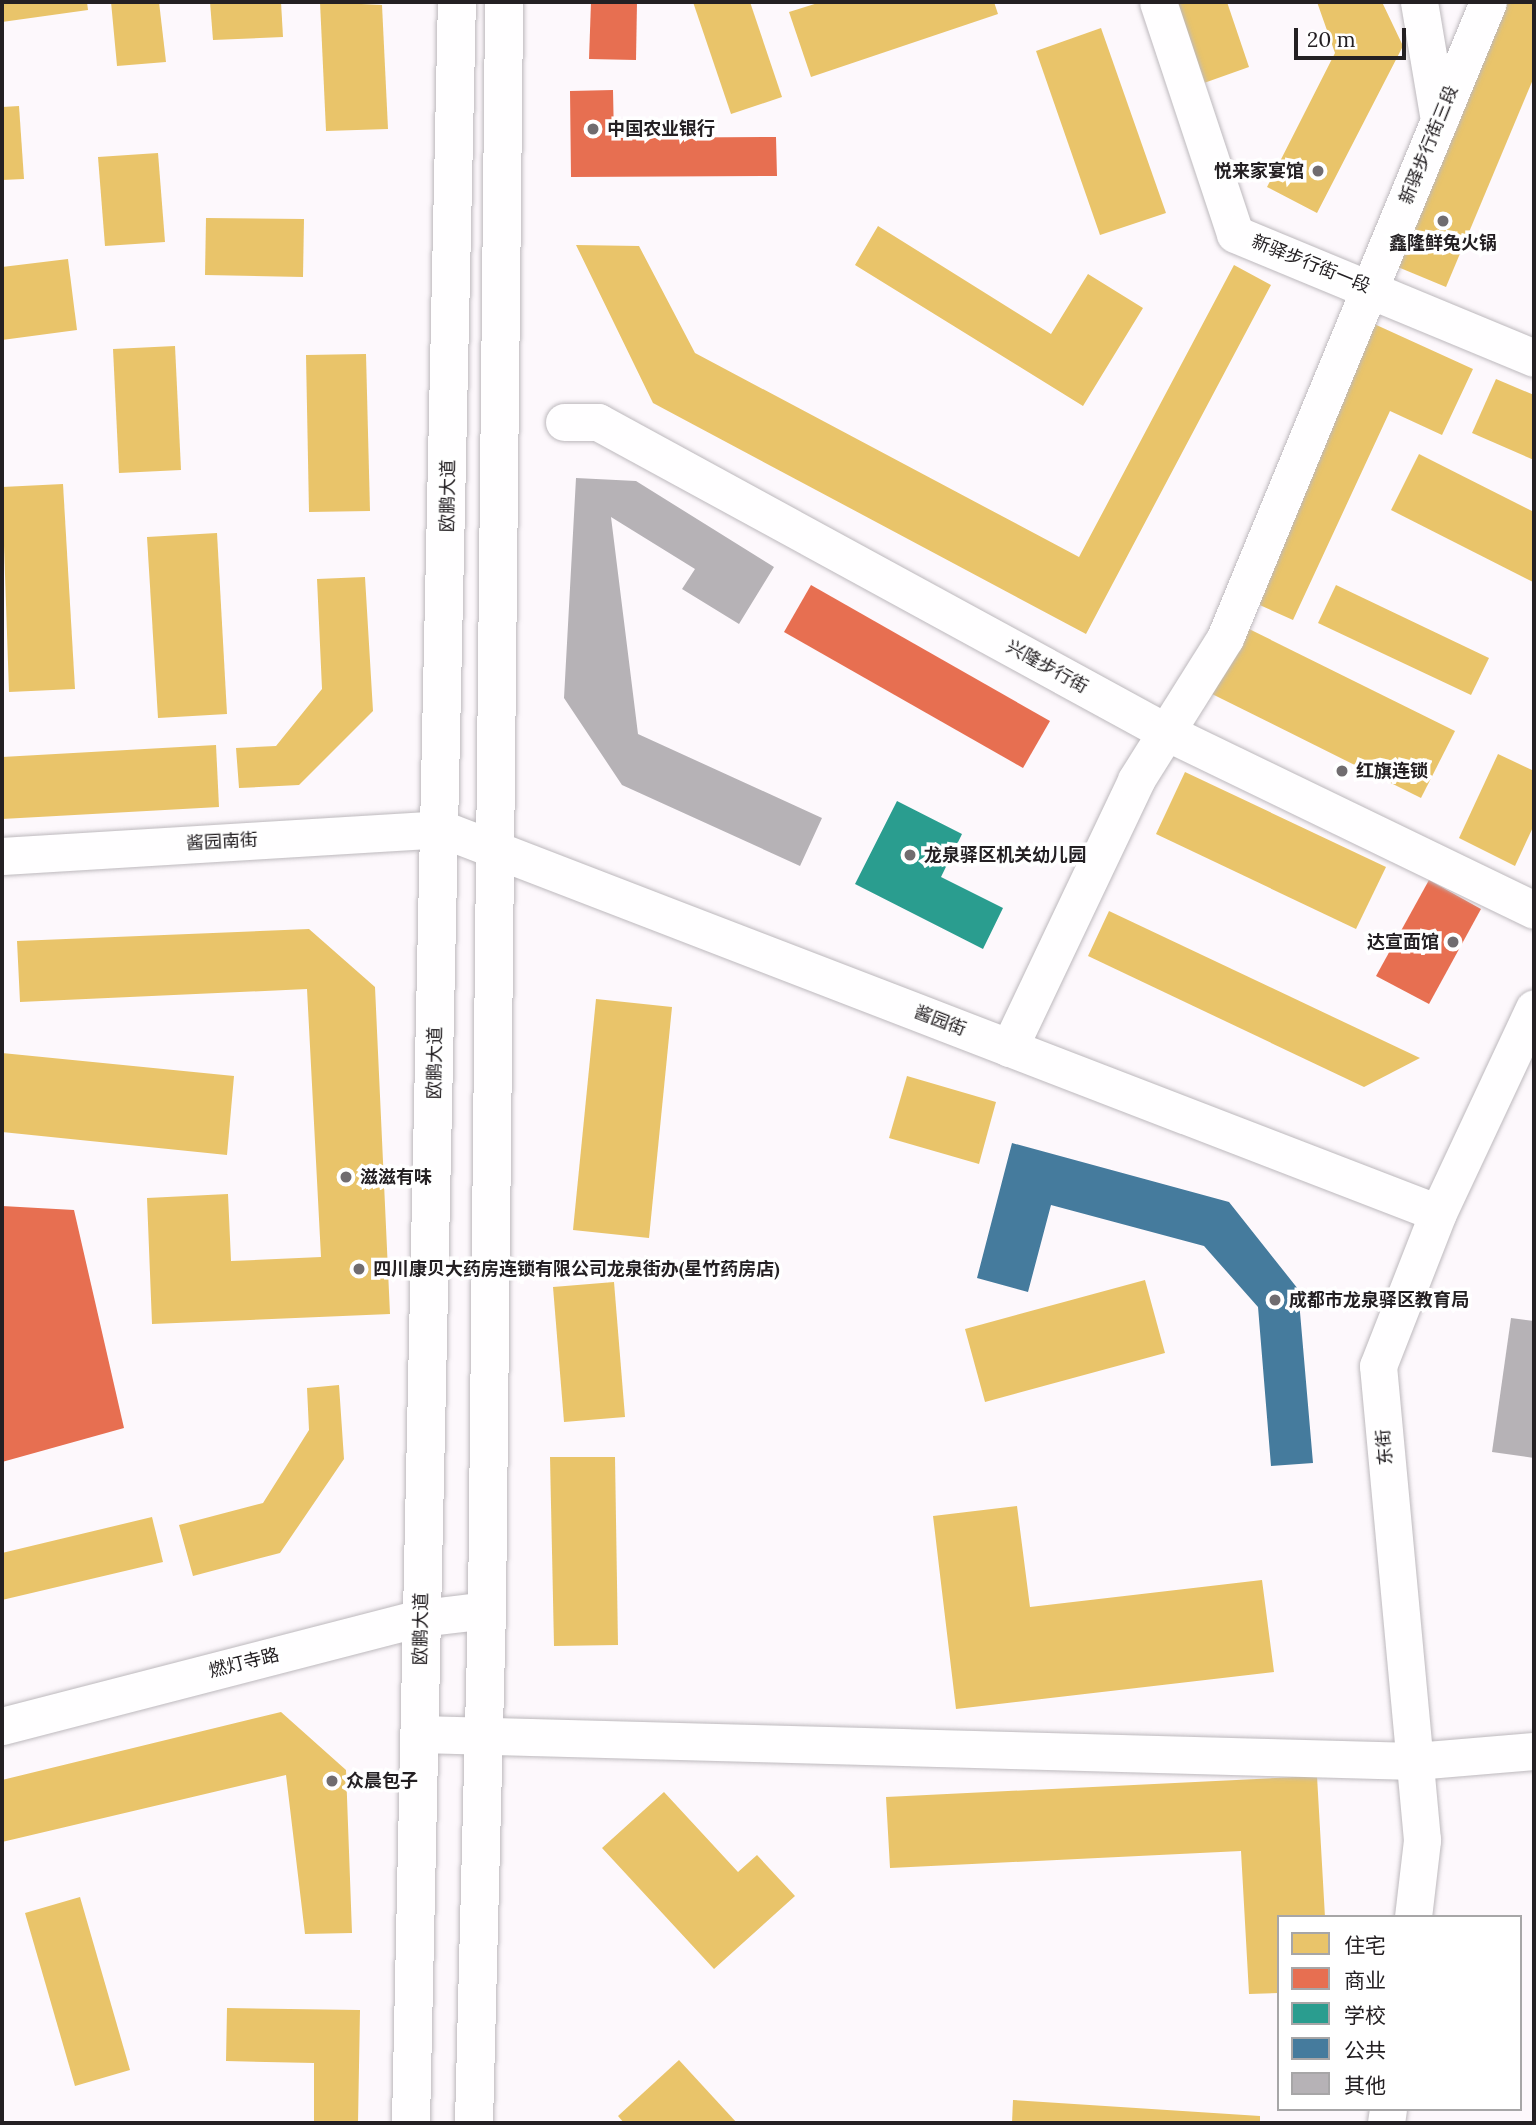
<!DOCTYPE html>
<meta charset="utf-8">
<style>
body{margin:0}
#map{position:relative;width:1536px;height:2125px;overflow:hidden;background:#fdf8fc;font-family:Lora,"Noto Sans SC",serif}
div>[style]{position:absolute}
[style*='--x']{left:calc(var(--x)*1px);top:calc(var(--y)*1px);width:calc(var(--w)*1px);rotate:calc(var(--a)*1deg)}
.homes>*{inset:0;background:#e9c46a}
.shops>*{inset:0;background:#e76f51}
.schools>*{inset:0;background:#2a9d8f}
.public>*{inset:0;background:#457b9d}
.building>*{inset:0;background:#b6b2b6}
.roads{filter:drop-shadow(0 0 2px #bdb9bd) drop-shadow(0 0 2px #bdb9bd)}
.minor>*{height:37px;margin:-18.5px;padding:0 18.5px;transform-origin:18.5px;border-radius:18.5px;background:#fffeff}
.highway>*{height:38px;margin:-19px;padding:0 19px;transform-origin:19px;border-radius:19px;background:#fffeff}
.dots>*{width:19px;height:19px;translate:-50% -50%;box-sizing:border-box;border:4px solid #fff;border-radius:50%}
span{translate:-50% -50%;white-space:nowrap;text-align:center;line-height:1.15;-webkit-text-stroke:7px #fff;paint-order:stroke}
.poi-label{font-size:18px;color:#242023;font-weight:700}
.left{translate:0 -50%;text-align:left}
.right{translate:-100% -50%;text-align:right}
.street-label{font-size:18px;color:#242023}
.frame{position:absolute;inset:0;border:4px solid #242023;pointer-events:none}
.legend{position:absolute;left:1277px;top:1915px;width:245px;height:196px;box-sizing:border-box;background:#fff;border:2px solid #a7a6a7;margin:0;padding:9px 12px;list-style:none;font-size:21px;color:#242023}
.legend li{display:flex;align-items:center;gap:14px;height:35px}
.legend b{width:35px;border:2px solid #a7a6a7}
.scale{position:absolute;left:1294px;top:28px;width:112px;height:32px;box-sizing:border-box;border:4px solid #242023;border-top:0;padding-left:9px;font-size:21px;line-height:24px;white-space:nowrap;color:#242023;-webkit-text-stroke:5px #fff;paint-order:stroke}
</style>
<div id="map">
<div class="homes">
<i style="clip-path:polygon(2px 2px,87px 2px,88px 10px,2px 22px)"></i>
<i style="clip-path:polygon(111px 2px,159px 2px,166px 62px,117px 66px)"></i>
<i style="clip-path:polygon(210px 2px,281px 2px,283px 37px,213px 40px)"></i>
<i style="clip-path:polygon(320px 2px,382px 5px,388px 129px,326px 131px)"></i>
<i style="clip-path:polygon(693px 2px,750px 2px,782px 97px,731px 114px)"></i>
<i style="clip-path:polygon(821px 2px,994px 2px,998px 14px,811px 77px,789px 12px)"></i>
<i style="clip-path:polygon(1175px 2px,1227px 2px,1249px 67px,1204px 83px)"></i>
<i style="clip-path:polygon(1317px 2px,1382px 2px,1403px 46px,1317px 213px,1267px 187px,1335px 53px)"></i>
<i style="clip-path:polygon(1504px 2px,1534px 2px,1534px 77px,1446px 287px,1393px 265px)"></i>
<i style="clip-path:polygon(1101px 28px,1166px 213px,1100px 235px,1036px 51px)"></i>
<i style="clip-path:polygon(19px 106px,24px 179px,2px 180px,2px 107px)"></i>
<i style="clip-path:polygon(158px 153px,165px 242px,105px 246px,98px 157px)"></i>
<i style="clip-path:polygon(206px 218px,304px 219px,303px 277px,205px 275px)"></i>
<i style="clip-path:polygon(878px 226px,1051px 334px,1088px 274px,1143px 308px,1083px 406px,855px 265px)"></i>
<i style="clip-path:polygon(576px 245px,639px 246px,695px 353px,1079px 557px,1234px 265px,1271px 285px,1086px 634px,653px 403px)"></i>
<i style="clip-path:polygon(68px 259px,77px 330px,2px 340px,2px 267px)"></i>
<i style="clip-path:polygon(1372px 323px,1473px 369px,1442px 435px,1390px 411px,1293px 620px,1244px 598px)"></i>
<i style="clip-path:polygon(175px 346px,181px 470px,119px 473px,113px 349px)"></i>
<i style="clip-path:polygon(366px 354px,370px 511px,309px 512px,306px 355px)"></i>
<i style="clip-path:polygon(1496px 379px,1534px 395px,1534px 460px,1472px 433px)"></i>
<i style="clip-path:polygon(1419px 454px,1534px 512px,1533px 582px,1391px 510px)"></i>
<i style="clip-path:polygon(63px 484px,75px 689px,9px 692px,2px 487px)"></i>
<i style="clip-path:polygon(217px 533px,227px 714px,158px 718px,147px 537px)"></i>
<i style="clip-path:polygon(365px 577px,373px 711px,299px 785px,239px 788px,236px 748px,276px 746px,322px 689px,317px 579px)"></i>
<i style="clip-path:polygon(1336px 585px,1489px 658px,1471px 695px,1318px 623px)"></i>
<i style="clip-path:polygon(1245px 627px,1455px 731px,1421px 798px,1212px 694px)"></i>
<i style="clip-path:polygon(216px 745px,219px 807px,2px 819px,2px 757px)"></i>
<i style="clip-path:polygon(1498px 754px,1534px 771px,1534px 825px,1515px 866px,1459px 838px)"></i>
<i style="clip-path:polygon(1185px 772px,1386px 867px,1356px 929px,1156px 834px)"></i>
<i style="clip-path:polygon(1109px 911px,1420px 1058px,1364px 1087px,1088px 956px)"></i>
<i style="clip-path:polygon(309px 929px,375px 987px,390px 1314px,152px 1324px,147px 1198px,228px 1194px,231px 1261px,321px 1257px,307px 989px,20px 1002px,17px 941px)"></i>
<i style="clip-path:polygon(596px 999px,672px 1007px,649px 1238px,573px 1230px)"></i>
<i style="clip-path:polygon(2px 1053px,234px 1076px,227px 1155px,2px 1132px)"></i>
<i style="clip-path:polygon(907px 1076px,996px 1102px,979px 1164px,889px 1138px)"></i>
<i style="clip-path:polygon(1145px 1280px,1165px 1353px,985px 1402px,965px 1329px)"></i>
<i style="clip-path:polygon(614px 1282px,625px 1417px,564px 1422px,553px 1287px)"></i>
<i style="clip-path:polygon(339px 1385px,344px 1459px,280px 1553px,193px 1576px,179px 1525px,263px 1503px,309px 1430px,307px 1388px)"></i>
<i style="clip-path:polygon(550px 1457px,615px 1457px,618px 1645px,554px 1646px)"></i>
<i style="clip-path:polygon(1017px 1506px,1030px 1607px,1262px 1580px,1274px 1672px,956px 1709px,933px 1516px)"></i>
<i style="clip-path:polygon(152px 1517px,163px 1562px,2px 1600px,2px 1553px)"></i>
<i style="clip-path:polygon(281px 1712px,346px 1770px,352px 1933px,305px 1934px,286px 1775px,2px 1842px,2px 1780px)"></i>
<i style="clip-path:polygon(1317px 1776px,1325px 1917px,1279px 1917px,1279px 1993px,1249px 1994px,1241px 1851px,890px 1868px,886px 1797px)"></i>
<i style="clip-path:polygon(664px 1792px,738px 1872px,757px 1855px,795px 1896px,714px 1969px,602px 1848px)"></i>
<i style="clip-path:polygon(80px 1897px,130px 2070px,75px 2086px,25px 1913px)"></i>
<i style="clip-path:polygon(227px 2008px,360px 2010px,358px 2123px,314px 2123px,314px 2063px,226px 2061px)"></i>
<i style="clip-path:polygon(679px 2060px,737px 2123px,624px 2123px,618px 2116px)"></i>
<i style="clip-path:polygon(1013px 2100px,1260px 2116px,1260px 2123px,1012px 2123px)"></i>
</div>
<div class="shops">
<i style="clip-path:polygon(591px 2px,637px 2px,636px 60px,589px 59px)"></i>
<i style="clip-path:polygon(613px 90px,614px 138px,776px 137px,777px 176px,571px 177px,570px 91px)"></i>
<i style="clip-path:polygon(811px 585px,1050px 721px,1023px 768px,784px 632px)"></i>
<i style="clip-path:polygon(1429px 880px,1481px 909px,1429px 1004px,1376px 976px)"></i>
<i style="clip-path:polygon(2px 1206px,74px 1210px,124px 1428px,2px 1462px)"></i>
</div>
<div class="schools">
<i style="clip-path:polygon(897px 801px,962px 834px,941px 877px,1003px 908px,983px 949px,855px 884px)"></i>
</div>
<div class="public">
<i style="clip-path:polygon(1012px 1143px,1229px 1202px,1298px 1289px,1313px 1463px,1271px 1466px,1258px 1307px,1204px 1246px,1051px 1205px,1028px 1292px,977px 1278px)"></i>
</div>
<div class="building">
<i style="clip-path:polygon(576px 478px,636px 481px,774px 567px,739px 624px,682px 589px,695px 569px,611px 517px,638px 734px,822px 818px,800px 866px,622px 785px,564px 698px)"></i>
<i style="clip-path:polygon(1511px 1318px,1534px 1321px,1534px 1458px,1492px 1452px)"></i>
</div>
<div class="roads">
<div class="minor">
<i style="--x:1158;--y:2;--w:244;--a:71.6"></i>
<i style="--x:1235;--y:234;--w:324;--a:22.5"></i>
<i style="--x:1419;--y:2;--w:120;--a:80.4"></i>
<i style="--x:564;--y:422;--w:34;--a:0"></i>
<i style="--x:598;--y:422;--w:647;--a:28.62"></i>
<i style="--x:1166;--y:732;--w:409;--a:25.8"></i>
<i style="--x:2;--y:856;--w:441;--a:-3.5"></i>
<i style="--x:442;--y:829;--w:1067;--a:21.08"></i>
<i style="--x:1009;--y:1048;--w:297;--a:-64.6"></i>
<i style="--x:1136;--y:780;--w:168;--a:-57.9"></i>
<i style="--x:1225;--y:638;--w:688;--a:-67.53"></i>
<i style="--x:2;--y:1726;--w:433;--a:-14.5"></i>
<i style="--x:421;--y:1618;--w:66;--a:-6.9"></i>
<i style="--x:419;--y:1734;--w:996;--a:1.55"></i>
<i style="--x:1415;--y:1761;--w:119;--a:-4.8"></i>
<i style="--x:1413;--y:1917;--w:78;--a:-83.3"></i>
<i style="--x:1422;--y:1840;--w:476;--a:-95.3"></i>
<i style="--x:1378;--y:1366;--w:164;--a:-68.6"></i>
<i style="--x:1438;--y:1213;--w:226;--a:-64.9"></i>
<i style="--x:1386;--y:2123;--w:14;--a:-82"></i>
</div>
<div class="highway">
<i style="--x:411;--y:2123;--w:2121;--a:-88.76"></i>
<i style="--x:474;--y:2123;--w:513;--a:-88.55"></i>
<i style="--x:487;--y:1610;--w:1608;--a:-89.39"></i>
</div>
</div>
<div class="dots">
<i style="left:593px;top:129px;background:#706c6f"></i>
<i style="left:1318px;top:171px;background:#706c6f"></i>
<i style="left:1443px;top:221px;background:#706c6f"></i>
<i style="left:1342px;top:771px;background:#706c6f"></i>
<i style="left:910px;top:855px;background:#706c6f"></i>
<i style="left:1453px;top:942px;background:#706c6f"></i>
<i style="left:346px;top:1177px;background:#706c6f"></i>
<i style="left:359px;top:1269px;background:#706c6f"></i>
<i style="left:1275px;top:1300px;background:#706c6f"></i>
<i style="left:332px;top:1781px;background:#706c6f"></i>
</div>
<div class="poi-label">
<span class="left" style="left:607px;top:129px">中国农业银行</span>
<span class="right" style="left:1304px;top:171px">悦来家宴馆</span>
<span style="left:1443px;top:243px">鑫隆鲜兔火锅</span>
<span class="left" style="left:1356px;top:771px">红旗连锁</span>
<span class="left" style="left:924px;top:855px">龙泉驿区机关幼儿园</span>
<span class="right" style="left:1439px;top:942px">达宣面馆</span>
<span class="left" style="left:360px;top:1177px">滋滋有味</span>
<span class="left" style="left:373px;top:1269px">四川康贝大药房连锁有限公司龙泉街办(星竹药房店)</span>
<span class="left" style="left:1289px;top:1300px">成都市龙泉驿区教育局</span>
<span class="left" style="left:346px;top:1781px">众晨包子</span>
</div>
<div class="street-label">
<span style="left:1429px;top:145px;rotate:-68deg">新驿步行街三段</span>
<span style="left:1311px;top:264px;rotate:22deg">新驿步行街一段</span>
<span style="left:448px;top:496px;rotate:-89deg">欧鹏大道</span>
<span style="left:1047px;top:667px;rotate:29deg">兴隆步行街</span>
<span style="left:222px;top:842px;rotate:-3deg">酱园南街</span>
<span style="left:940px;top:1021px;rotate:21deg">酱园街</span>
<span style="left:435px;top:1063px;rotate:-89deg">欧鹏大道</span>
<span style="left:1385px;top:1447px;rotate:-95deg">东街</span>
<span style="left:421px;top:1629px;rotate:-89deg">欧鹏大道</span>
<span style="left:244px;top:1663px;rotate:-14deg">燃灯寺路</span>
</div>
<div class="frame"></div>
<ul class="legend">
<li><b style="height:19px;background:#e9c46a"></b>住宅</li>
<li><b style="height:19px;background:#e76f51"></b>商业</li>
<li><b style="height:19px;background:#2a9d8f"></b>学校</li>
<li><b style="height:19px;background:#457b9d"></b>公共</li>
<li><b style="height:19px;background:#b6b2b6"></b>其他</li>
</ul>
<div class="scale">20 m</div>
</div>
